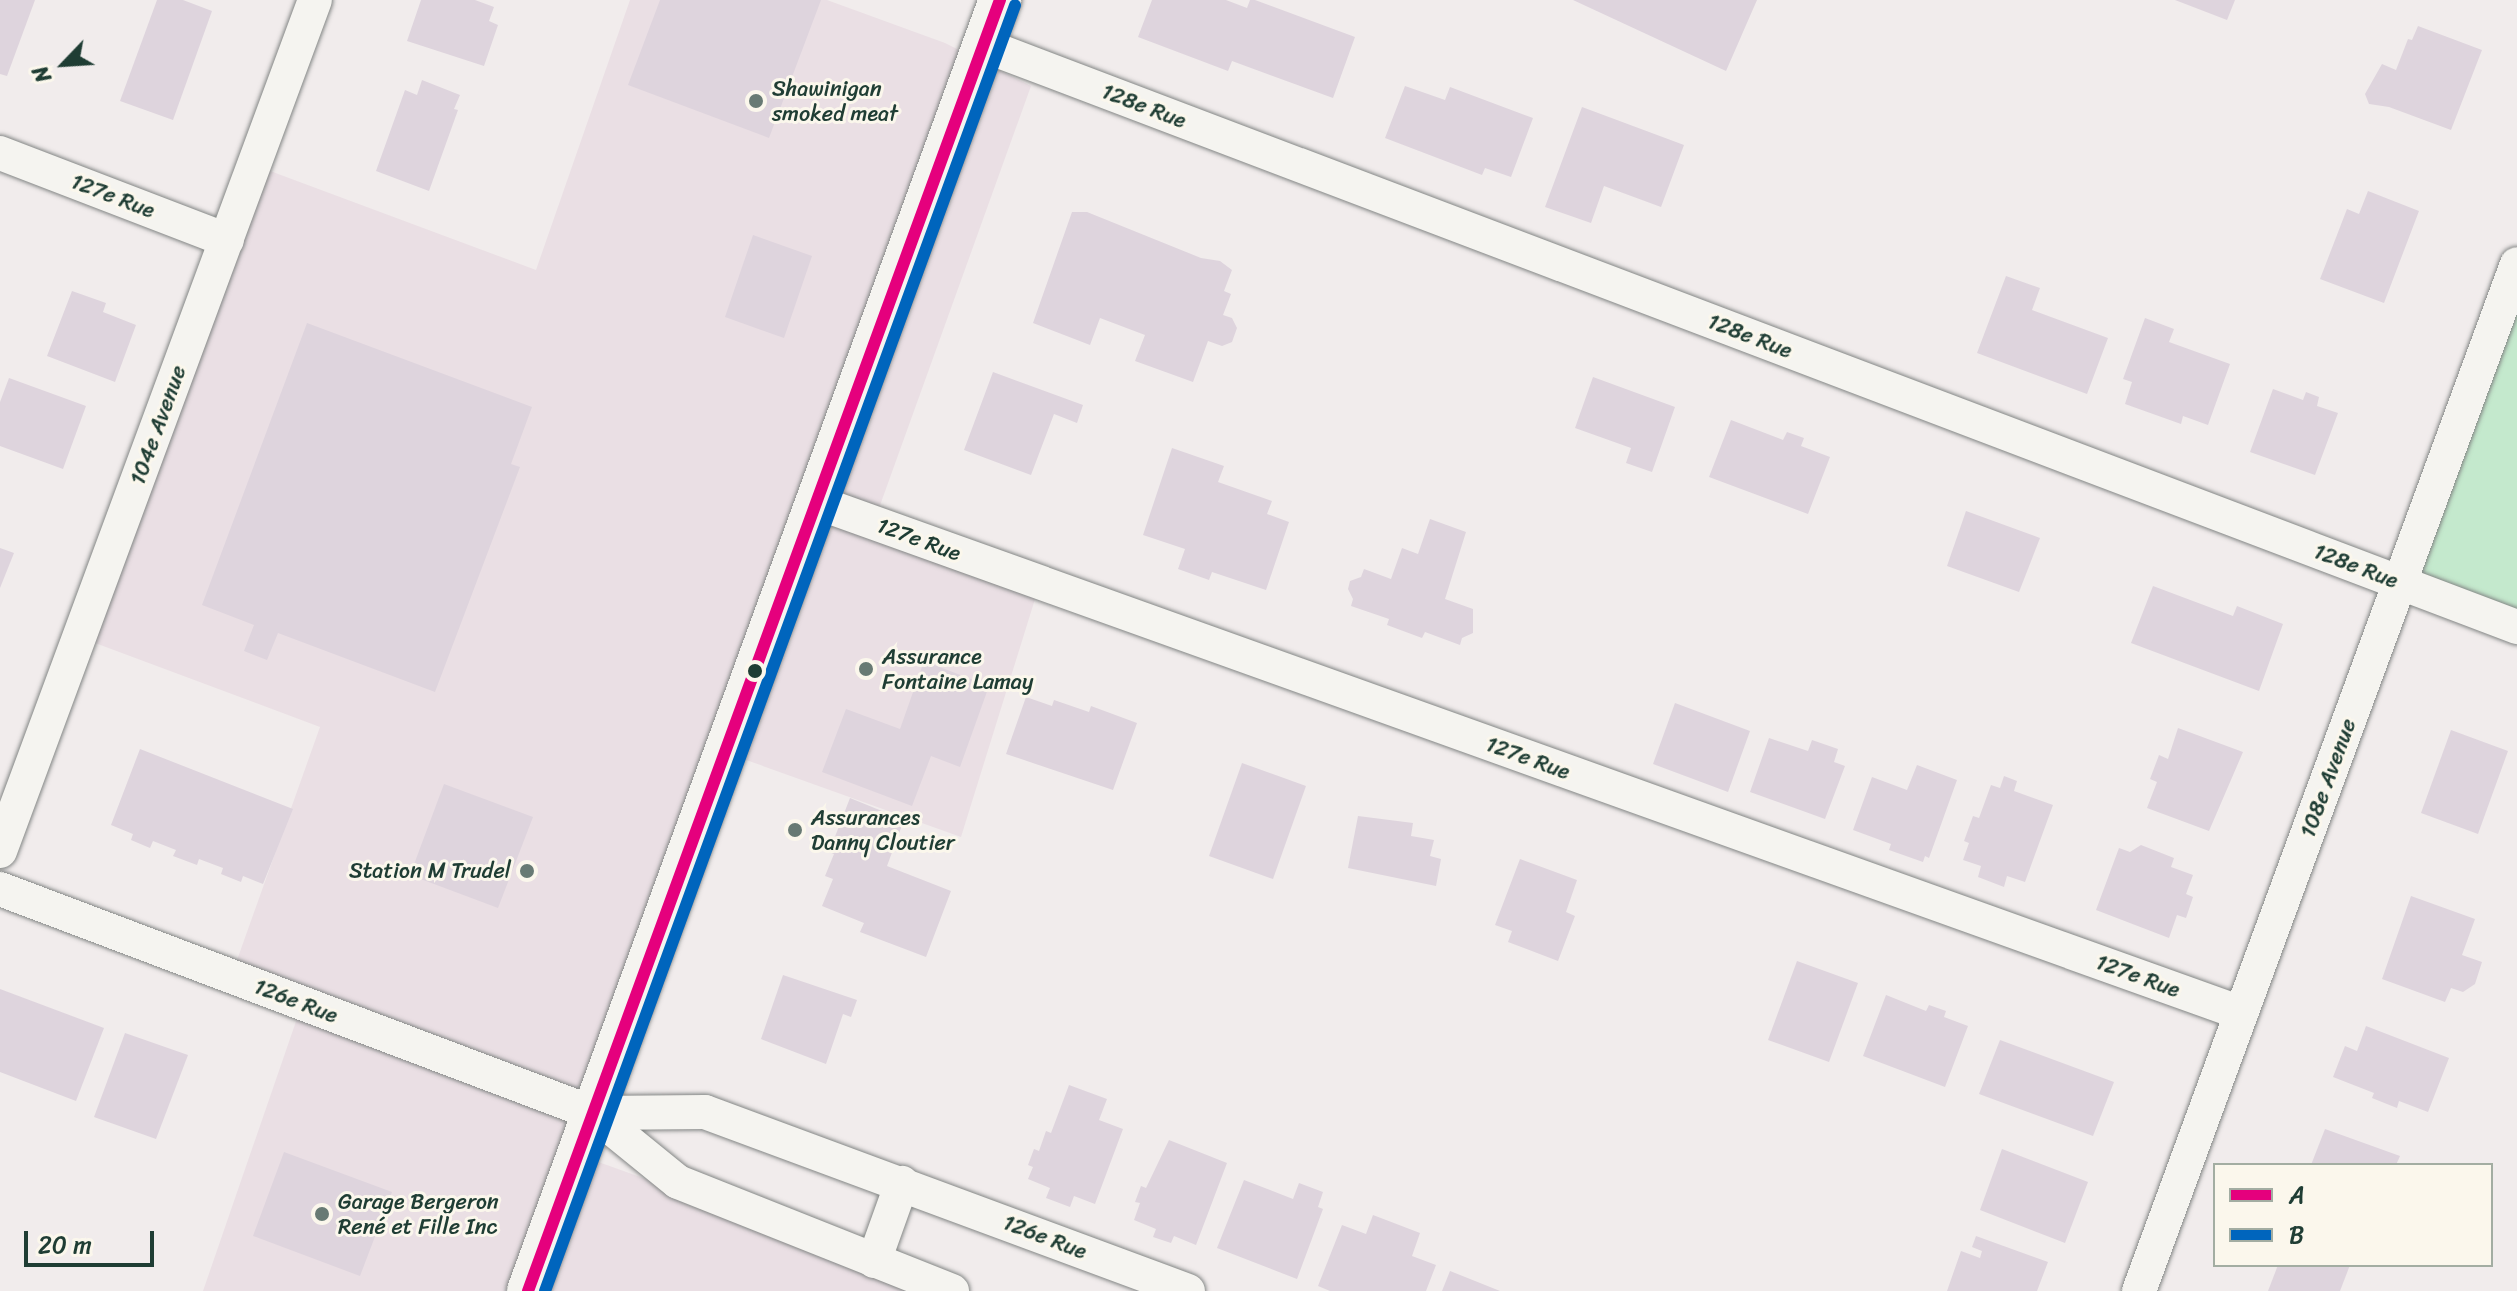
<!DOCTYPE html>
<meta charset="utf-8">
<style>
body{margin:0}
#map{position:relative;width:2517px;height:1291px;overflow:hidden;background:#f1ecec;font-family:Sriracha,sans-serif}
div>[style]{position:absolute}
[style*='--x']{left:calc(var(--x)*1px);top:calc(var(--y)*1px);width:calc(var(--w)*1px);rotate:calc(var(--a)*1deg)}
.built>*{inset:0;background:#eadfe4}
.green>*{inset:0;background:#c4e9cd}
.building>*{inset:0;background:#ded4dd}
.roads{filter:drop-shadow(0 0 2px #838685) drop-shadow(0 0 2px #838685)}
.minor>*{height:34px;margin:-17px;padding:0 17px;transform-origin:17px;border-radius:17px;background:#f5f4f0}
.tertiary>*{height:42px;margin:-21px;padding:0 21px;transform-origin:21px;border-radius:21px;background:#f5f4f0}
.bus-1>*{height:12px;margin:-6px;padding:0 6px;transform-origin:6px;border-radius:6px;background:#e5007d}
.bus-2>*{height:12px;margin:-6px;padding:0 6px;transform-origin:6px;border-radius:6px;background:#0065bd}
.dots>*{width:22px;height:22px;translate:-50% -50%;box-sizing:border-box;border:4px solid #fbf7ec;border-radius:50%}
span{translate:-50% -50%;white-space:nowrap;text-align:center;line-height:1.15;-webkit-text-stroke:6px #fbf7ec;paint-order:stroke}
.poi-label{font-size:22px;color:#1f3d34}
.left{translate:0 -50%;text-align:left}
.right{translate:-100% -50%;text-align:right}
.street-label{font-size:22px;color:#1f3d34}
.legend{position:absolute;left:2213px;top:1163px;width:280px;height:104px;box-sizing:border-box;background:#fbf7ec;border:2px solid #a3ada2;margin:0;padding:10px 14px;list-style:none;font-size:24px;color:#1f3d34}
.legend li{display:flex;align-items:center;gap:16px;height:40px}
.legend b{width:40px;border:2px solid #a3ada2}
.north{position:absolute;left:24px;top:24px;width:80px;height:80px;-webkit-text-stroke:6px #fbf7ec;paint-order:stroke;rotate:245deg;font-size:22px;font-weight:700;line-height:32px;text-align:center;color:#1f3d34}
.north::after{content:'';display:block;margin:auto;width:28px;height:36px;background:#1f3d34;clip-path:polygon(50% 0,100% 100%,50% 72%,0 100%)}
.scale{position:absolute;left:24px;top:1231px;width:130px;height:36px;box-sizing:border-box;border:4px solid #1f3d34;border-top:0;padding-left:10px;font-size:24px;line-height:28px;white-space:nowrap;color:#1f3d34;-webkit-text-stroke:6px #fbf7ec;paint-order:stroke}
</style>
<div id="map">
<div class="built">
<i style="clip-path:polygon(630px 0,827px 0,945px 43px,1031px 86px,874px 522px,1040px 583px,961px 837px,724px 752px,579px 1155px,874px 1261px,917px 1291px,203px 1291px,302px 1004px,231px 977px,320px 727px,79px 637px,254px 165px,536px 270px)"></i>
</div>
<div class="green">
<i style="clip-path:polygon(2517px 264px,2517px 627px,2400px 582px)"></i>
</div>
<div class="building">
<i style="clip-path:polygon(0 0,35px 0,7px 76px,0 74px)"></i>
<i style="clip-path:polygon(157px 0,183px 0,212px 11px,173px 120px,120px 101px)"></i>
<i style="clip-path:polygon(421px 0,475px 0,494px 7px,489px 21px,498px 25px,484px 66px,407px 41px)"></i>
<i style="clip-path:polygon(660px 0,821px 0,769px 138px,628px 85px)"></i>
<i style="clip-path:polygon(1152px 0,1226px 0,1247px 8px,1250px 0,1255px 0,1355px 37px,1333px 98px,1232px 61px,1228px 71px,1138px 37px)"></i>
<i style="clip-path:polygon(1573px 0,1757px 0,1726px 71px)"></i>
<i style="clip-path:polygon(2175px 0,2235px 0,2227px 20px)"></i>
<i style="clip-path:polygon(2418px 26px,2482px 50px,2451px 130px,2389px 107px,2369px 104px,2365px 94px,2382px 64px,2396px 70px,2408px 39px,2412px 40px)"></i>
<i style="clip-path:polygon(422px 80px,460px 95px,454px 109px,458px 110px,429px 191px,376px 171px,405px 90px,417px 95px)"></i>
<i style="clip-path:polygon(1405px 86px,1445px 100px,1450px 87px,1533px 118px,1511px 177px,1485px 168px,1482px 175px,1385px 138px)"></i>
<i style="clip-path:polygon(1582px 107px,1684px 145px,1661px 207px,1604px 186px,1591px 223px,1545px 207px)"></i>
<i style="clip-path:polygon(2368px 191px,2419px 211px,2384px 303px,2320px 279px,2347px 209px,2359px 214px)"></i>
<i style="clip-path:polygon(1072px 212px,1087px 212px,1201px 258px,1220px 261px,1232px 270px,1224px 291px,1231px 294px,1223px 315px,1232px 318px,1237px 328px,1232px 342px,1222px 346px,1208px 341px,1193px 382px,1135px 361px,1145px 335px,1100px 318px,1090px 345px,1033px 323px)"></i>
<i style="clip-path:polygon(753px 235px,812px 256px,784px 338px,725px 317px)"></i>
<i style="clip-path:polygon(2006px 276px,2040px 288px,2032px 310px,2108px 338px,2087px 394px,1977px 353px)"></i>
<i style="clip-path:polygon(72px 291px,106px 303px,103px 312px,136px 325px,115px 382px,47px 356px)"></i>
<i style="clip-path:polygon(2145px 318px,2174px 329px,2169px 342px,2230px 364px,2208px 425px,2183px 416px,2181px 424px,2125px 404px,2132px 382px,2123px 379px)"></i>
<i style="clip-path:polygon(307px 323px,532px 407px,511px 464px,520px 467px,435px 692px,278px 633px,267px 660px,244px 651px,254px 625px,202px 605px)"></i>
<i style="clip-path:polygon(993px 372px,1083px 405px,1077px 423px,1054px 414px,1031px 475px,964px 450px)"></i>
<i style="clip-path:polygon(1593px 377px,1675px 407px,1652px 472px,1626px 463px,1631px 448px,1575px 428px)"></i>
<i style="clip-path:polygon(9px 378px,86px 406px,63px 469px,0 446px,0 402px)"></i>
<i style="clip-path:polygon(2273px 389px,2303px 400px,2306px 392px,2319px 397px,2317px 406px,2338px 413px,2315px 475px,2250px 452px)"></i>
<i style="clip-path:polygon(1731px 420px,1783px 440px,1787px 432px,1804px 438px,1801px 446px,1830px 457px,1808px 514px,1709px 477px)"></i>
<i style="clip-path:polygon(1172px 448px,1224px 466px,1218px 482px,1272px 501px,1267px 514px,1289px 522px,1266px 590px,1212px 572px,1209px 580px,1178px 569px,1185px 549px,1143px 535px)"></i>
<i style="clip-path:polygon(1966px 511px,2040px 538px,2019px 592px,1947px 566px)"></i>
<i style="clip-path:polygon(1430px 519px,1466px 532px,1445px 599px,1473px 609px,1473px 633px,1462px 638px,1460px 645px,1425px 632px,1422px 638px,1387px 625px,1389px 619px,1351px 606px,1353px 599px,1348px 589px,1350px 581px,1361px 577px,1364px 569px,1391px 579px,1402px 548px,1418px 554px)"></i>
<i style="clip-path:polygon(0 548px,14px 553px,0 588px)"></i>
<i style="clip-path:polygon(2153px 586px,2233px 616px,2237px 606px,2283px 624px,2259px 691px,2131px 643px)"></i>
<i style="clip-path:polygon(924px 661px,989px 686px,960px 767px,931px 756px,912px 806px,822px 772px,846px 709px,900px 729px)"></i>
<i style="clip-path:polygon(1026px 697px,1052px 706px,1054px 700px,1089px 712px,1091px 706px,1137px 723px,1113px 790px,1006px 754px)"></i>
<i style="clip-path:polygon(1675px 703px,1750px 731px,1728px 792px,1653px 764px)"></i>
<i style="clip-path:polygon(2178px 728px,2243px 752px,2209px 831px,2147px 808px,2157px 782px,2150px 779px,2159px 755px,2168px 759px)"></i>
<i style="clip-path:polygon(2451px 730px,2508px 751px,2478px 834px,2421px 813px)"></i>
<i style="clip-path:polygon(1769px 738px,1808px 751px,1812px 740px,1838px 749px,1834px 762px,1845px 766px,1825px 819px,1750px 792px)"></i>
<i style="clip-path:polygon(140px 749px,293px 809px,263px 884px,243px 876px,241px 882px,221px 874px,223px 868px,199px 859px,197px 865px,173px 856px,176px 850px,153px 841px,150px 848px,131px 840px,133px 834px,111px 825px)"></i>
<i style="clip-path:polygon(1242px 763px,1306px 786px,1273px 879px,1209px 856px)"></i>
<i style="clip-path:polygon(1917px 765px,1957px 780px,1929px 858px,1925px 856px,1923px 862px,1889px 850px,1891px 844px,1853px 830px,1872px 777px,1907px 790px)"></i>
<i style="clip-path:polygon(2004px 776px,2017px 781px,2014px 791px,2053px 805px,2025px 882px,2007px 876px,2004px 887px,1978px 877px,1981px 866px,1963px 860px,1969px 843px,1964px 841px,1973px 816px,1979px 818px,1991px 785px,2000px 788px)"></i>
<i style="clip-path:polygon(444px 784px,533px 817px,498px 908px,410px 875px)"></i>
<i style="clip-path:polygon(850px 798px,904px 820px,887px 866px,951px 891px,926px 957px,860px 932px,864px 923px,822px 906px,833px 879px,825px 876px,834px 854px,829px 852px)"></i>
<i style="clip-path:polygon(1358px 816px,1413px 823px,1411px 836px,1434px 840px,1430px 856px,1441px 859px,1436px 886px,1348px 868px)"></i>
<i style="clip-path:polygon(2141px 845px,2174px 858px,2171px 867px,2193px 875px,2186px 894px,2193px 897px,2186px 918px,2177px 915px,2169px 938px,2096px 910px,2119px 848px,2130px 852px)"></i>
<i style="clip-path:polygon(1520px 859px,1577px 880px,1566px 912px,1575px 916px,1558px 961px,1508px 942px,1512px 931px,1495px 925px)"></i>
<i style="clip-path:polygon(2411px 896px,2475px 919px,2462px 955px,2482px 962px,2475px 984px,2463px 992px,2451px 988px,2445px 1002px,2382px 979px)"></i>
<i style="clip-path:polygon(1797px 961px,1858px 983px,1829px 1062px,1768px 1040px)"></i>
<i style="clip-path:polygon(783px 975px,857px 1000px,851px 1017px,843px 1014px,826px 1064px,761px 1039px)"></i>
<i style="clip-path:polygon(0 989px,104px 1028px,76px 1101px,0 1072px)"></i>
<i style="clip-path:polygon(1886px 995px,1926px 1011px,1929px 1005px,1946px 1011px,1944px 1017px,1968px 1026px,1945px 1087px,1863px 1056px)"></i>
<i style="clip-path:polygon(2366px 1026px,2449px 1058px,2428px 1112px,2399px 1101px,2397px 1108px,2372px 1098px,2374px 1093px,2333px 1077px,2345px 1046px,2357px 1051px)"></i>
<i style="clip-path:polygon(125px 1033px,188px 1055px,156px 1139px,94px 1117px)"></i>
<i style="clip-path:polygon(2000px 1040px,2114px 1082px,2093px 1136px,1979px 1094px)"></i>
<i style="clip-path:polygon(1069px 1085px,1107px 1099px,1099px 1120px,1123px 1129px,1095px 1204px,1074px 1196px,1070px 1207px,1046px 1198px,1050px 1188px,1028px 1179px,1033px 1167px,1028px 1165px,1034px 1149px,1039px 1151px,1046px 1131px,1051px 1133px)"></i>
<i style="clip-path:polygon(2325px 1129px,2400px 1156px,2396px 1165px,2311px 1165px)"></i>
<i style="clip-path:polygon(1169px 1140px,1227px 1163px,1196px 1245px,1174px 1236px,1171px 1243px,1153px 1237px,1156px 1229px,1134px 1220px,1140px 1203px,1135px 1202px,1141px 1186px,1146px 1188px)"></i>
<i style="clip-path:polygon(2002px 1149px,2088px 1182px,2065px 1243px,1980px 1210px)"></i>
<i style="clip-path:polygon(284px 1152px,392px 1192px,360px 1276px,253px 1236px)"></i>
<i style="clip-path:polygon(1244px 1180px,1293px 1199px,1299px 1183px,1323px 1192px,1318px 1207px,1323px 1209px,1297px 1279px,1217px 1248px)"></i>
<i style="clip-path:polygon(1373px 1215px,1420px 1233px,1412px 1256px,1436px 1265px,1426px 1291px,1330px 1291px,1318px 1286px,1342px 1225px,1366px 1234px)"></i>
<i style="clip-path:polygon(1976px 1236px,2048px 1262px,2037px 1291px,1947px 1291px,1961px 1251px,1980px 1258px,1982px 1251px,1972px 1247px)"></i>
<i style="clip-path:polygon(2278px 1265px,2350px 1265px,2340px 1291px,2268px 1291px)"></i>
<i style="clip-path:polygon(1450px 1271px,1500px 1291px,1442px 1291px)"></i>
</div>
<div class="roads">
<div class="minor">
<i style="--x:983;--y:45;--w:1641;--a:20.78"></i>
<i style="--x:0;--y:153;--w:243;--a:21"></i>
<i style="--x:816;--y:502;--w:1514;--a:19.73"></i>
<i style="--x:0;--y:851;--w:907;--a:-69.69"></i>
<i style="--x:0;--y:889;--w:634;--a:20.69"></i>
<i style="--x:593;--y:1113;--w:109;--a:39.1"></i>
<i style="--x:678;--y:1182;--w:295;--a:21.7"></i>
<i style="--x:593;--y:1113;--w:112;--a:-0.5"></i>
<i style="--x:705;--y:1112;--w:515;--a:20.33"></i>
<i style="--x:874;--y:1261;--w:83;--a:-70.3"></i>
<i style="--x:2139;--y:1291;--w:1094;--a:-69.79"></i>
</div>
<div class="tertiary">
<i style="--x:528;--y:1291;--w:1375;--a:-69.92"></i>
</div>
</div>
<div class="bus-1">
<i style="--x:528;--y:1291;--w:1375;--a:-69.92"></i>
</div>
<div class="bus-2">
<i style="--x:545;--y:1291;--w:1369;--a:-69.92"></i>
</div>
<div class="dots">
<i style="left:756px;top:101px;background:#687a74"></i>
<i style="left:866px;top:669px;background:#687a74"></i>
<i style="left:755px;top:671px;background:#1f3d34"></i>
<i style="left:795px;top:830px;background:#687a74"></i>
<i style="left:527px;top:871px;background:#687a74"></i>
<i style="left:322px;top:1214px;background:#687a74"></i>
</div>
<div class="poi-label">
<span class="left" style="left:772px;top:101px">Shawinigan<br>smoked meat</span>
<span class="left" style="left:882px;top:669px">Assurance<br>Fontaine Lamay</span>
<span class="left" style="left:811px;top:830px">Assurances<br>Danny Cloutier</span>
<span class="right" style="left:511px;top:871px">Station M Trudel</span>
<span class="left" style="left:338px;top:1214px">Garage Bergeron<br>René et Fille Inc</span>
</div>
<div class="street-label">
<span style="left:1144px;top:106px;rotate:21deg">128e Rue</span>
<span style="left:113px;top:196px;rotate:21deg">127e Rue</span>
<span style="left:1750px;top:336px;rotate:21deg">128e Rue</span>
<span style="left:158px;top:425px;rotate:-70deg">104e Avenue</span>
<span style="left:919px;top:539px;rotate:20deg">127e Rue</span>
<span style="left:2356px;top:566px;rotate:21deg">128e Rue</span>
<span style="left:1528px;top:758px;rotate:20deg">127e Rue</span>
<span style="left:2328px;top:778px;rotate:-70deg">108e Avenue</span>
<span style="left:2138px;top:976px;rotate:20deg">127e Rue</span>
<span style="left:296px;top:1001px;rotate:21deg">126e Rue</span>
<span style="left:1045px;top:1237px;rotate:21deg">126e Rue</span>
</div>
<ul class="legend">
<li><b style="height:10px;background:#e5007d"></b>A</li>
<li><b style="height:10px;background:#0065bd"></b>B</li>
</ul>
<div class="north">N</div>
<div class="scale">20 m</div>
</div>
